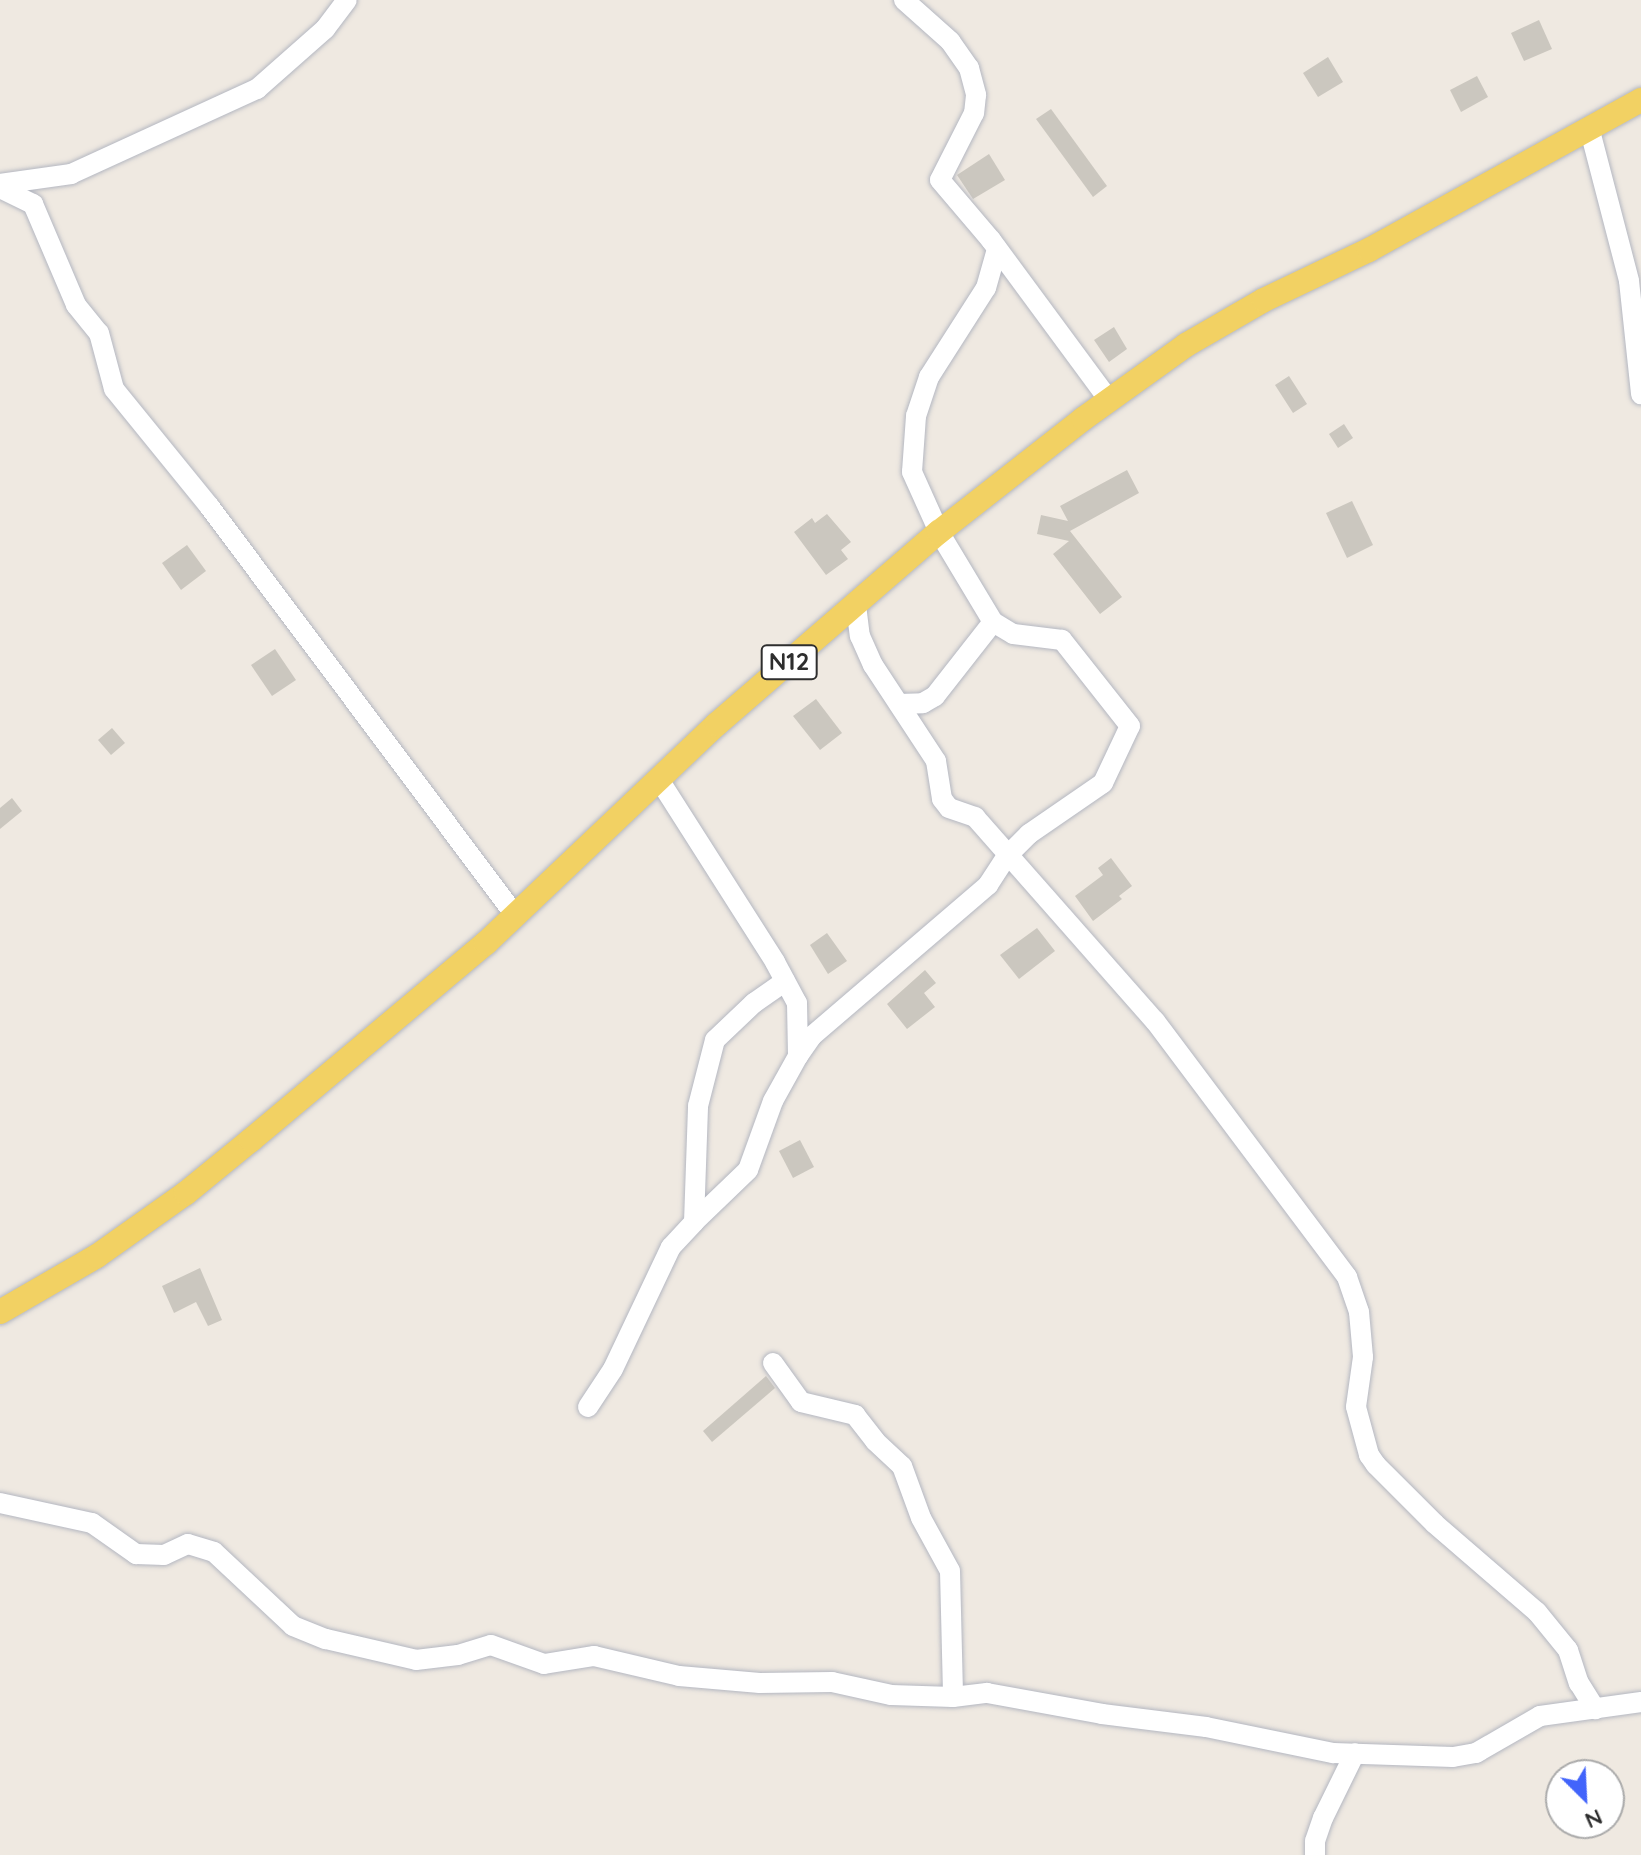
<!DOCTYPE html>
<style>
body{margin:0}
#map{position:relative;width:1641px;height:1855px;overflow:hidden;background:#efe9e1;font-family:Quicksand,sans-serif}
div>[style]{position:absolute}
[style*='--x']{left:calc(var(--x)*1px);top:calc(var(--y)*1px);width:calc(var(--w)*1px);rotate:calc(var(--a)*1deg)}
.building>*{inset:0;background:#cbc7bf}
.roads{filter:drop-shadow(0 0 2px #b4b7c1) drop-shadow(0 0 2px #b4b7c1)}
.minor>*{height:20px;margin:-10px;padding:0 10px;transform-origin:10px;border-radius:10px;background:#fff}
.major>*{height:24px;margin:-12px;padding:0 12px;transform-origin:12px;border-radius:12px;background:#f2d163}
span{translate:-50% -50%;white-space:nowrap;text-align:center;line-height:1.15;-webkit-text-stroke:6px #fff;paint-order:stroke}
.shield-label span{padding:2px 6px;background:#fff;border:2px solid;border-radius:6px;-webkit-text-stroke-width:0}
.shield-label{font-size:24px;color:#2e2e2e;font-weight:700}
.north{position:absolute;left:1545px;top:1759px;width:80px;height:80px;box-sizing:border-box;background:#fff;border:2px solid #ababab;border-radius:50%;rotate:156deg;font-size:22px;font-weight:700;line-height:32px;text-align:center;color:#2e2e2e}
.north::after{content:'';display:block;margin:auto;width:28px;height:36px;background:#4264fb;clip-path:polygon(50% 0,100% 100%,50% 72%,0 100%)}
</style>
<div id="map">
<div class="building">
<i style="clip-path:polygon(1539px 20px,1552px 49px,1524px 61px,1511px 33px)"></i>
<i style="clip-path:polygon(1328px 57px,1343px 82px,1318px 97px,1303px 73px)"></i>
<i style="clip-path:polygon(1477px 76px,1488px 97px,1461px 112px,1450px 90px)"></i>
<i style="clip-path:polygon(1051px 109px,1107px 186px,1093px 197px,1036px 119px)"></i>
<i style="clip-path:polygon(989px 154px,1005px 180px,973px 199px,957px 175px)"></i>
<i style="clip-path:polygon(1114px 327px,1127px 349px,1109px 362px,1094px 340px)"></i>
<i style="clip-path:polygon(1289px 376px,1307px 404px,1293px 413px,1275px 385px)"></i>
<i style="clip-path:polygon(1344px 424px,1353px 438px,1338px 448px,1329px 434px)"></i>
<i style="clip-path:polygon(1127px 470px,1139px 493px,1070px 531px,1122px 597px,1100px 614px,1053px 554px,1069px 541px,1037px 534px,1041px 515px,1068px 521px,1060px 506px)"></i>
<i style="clip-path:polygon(1352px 501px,1373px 545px,1347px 558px,1326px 513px)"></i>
<i style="clip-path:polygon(827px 514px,851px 542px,841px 550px,848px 559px,826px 575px,794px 532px,812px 518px,815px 523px)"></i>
<i style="clip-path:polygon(187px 545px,206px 571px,181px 590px,162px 563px)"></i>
<i style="clip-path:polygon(275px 649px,296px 680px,272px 696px,251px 665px)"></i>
<i style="clip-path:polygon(816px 699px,842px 733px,820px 750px,793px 716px)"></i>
<i style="clip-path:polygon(112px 728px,125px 743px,111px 755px,98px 740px)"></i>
<i style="clip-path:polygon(12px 798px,22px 811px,0 829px,0 808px)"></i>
<i style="clip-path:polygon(1111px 858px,1132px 886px,1119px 896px,1122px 899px,1093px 921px,1075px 896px,1103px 875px,1098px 868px)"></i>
<i style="clip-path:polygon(1037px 928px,1055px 951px,1019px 979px,1000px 955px)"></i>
<i style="clip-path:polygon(827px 933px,847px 961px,828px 974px,810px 945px)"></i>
<i style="clip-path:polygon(925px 970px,936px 983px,924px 993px,935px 1007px,907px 1029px,887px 1004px)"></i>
<i style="clip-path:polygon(800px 1140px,814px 1167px,793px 1178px,779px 1151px)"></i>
<i style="clip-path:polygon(200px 1268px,222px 1320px,208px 1326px,196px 1302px,174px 1313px,162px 1286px)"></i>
<i style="clip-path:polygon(766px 1376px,775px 1388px,712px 1442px,703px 1431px)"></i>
</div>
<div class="roads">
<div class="minor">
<i style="--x:904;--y:0;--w:62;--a:41.7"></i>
<i style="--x:950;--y:41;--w:33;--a:55"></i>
<i style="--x:969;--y:68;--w:28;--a:75"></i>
<i style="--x:976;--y:95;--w:18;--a:96"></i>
<i style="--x:974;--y:113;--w:75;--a:116.9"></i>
<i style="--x:940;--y:180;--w:79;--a:49.6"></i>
<i style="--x:991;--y:240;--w:199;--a:53.6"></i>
<i style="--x:1589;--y:127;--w:159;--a:75.4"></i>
<i style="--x:1629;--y:281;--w:114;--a:83.9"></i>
<i style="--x:0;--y:184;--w:72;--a:-8"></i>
<i style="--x:71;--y:174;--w:205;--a:-24.6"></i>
<i style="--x:257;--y:89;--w:91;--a:-41.4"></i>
<i style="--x:325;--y:29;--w:36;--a:-53"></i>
<i style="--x:0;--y:188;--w:37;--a:26"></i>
<i style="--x:33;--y:204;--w:110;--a:66.9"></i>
<i style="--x:76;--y:305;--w:36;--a:51"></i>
<i style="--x:99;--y:333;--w:58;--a:75"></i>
<i style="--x:114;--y:389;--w:151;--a:50.9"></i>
<i style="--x:209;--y:506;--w:511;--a:53.2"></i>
<i style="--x:856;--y:605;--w:31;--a:83"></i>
<i style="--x:860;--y:636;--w:32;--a:66"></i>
<i style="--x:873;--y:665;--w:115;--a:56.7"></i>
<i style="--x:936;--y:761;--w:38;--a:81"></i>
<i style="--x:942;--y:799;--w:11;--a:52"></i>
<i style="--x:949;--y:808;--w:28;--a:19"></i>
<i style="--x:975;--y:817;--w:272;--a:48.6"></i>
<i style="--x:1155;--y:1021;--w:320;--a:53.1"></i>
<i style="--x:1347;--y:1277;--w:37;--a:71"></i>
<i style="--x:1359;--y:1312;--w:45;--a:84.9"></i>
<i style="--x:1363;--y:1357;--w:50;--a:98"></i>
<i style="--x:1356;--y:1407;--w:50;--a:74.8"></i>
<i style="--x:1369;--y:1455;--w:12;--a:55"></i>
<i style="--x:1376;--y:1465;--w:83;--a:45"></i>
<i style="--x:1435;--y:1524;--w:135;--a:40.8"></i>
<i style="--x:1537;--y:1612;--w:49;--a:50.8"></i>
<i style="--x:1568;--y:1650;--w:35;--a:72"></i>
<i style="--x:1579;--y:1683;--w:31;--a:58"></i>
<i style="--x:899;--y:704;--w:24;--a:-2"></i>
<i style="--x:923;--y:703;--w:14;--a:-30"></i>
<i style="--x:935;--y:696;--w:94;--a:-51.9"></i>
<i style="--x:658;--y:778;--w:218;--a:57.5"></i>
<i style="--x:775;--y:962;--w:47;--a:61.8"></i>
<i style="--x:797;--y:1003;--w:53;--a:88.9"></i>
<i style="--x:798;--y:1056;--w:51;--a:119.1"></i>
<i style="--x:773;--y:1101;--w:73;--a:109.9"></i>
<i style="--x:748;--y:1170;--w:75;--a:136.1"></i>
<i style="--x:798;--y:1056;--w:24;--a:-55"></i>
<i style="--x:812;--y:1036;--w:232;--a:-40.6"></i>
<i style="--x:988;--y:885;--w:35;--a:-57"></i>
<i style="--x:1007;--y:856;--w:31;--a:-45"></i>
<i style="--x:1029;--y:834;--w:90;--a:-34.6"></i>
<i style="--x:1103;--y:783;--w:63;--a:-64.7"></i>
<i style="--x:1130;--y:726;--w:110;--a:-128.3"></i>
<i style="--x:1062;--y:640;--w:49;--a:-173"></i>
<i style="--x:1013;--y:634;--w:23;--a:-149"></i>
<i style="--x:993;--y:622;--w:105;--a:-121"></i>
<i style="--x:939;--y:532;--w:66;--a:-114.2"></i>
<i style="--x:912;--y:472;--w:56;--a:-85.9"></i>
<i style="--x:916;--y:416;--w:41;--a:-71.6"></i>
<i style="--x:929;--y:377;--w:106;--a:-57.4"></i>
<i style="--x:986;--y:288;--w:41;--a:-74.2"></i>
<i style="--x:773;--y:1363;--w:48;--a:54.3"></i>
<i style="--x:801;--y:1402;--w:56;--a:13.5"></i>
<i style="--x:855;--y:1415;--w:33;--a:52"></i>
<i style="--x:875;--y:1441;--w:37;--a:43"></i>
<i style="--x:902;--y:1466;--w:55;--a:69.9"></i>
<i style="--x:921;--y:1518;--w:60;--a:61.3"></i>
<i style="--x:950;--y:1571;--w:126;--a:88.6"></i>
<i style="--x:588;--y:1407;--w:45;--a:-56.7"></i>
<i style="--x:613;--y:1369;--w:135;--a:-64.6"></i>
<i style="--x:671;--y:1247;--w:34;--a:-47"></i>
<i style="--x:694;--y:1222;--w:116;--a:-88"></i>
<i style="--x:698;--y:1106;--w:68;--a:-75.6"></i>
<i style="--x:715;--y:1040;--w:54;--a:-43.5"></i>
<i style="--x:754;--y:1003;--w:38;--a:-35"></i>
<i style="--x:0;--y:1503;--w:94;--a:12.3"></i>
<i style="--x:92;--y:1523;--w:54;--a:35.2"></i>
<i style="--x:136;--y:1554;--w:28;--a:2"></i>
<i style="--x:164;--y:1555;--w:26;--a:-25"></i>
<i style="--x:188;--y:1544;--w:27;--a:17"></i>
<i style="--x:214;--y:1552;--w:108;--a:43.1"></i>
<i style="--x:293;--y:1626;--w:35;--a:22"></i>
<i style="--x:326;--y:1639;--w:92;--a:13.1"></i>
<i style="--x:416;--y:1660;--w:42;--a:-6.8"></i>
<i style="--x:458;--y:1655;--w:34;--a:-17"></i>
<i style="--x:491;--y:1645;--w:56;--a:19.7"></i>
<i style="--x:544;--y:1664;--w:51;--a:-9.1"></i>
<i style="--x:594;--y:1656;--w:87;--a:13.2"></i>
<i style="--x:679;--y:1676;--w:81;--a:4.9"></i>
<i style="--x:760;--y:1683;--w:72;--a:-0.8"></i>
<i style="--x:832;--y:1682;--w:60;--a:12.4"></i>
<i style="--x:891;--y:1695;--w:62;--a:1.8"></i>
<i style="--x:953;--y:1697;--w:34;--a:-7"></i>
<i style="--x:987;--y:1693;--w:117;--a:10.3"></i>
<i style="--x:1102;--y:1714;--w:105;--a:7.1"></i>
<i style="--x:1206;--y:1727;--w:130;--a:11.6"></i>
<i style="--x:1333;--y:1753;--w:120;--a:1.9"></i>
<i style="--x:1453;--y:1757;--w:23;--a:-10"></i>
<i style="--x:1476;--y:1753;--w:74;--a:-30"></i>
<i style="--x:1540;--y:1716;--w:102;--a:-7.9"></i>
<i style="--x:1315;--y:1855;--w:14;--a:-90"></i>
<i style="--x:1315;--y:1841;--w:24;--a:-71"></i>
<i style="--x:1323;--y:1818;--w:72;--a:-63.8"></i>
</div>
<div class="major">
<i style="--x:0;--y:1312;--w:112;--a:-30"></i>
<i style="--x:97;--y:1256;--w:109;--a:-35.3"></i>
<i style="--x:186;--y:1193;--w:84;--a:-39.2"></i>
<i style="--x:251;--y:1140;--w:307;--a:-40"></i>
<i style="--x:486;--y:943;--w:318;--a:-43.5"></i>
<i style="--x:717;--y:724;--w:294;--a:-40.9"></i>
<i style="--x:939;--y:532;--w:183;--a:-38.1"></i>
<i style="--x:1083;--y:419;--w:127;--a:-35.7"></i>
<i style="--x:1186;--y:345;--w:90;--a:-30"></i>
<i style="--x:1264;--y:300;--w:116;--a:-25.5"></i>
<i style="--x:1369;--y:250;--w:311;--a:-28.9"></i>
</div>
</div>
<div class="shield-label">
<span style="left:789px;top:662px">N12</span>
</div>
<div class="north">N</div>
</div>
